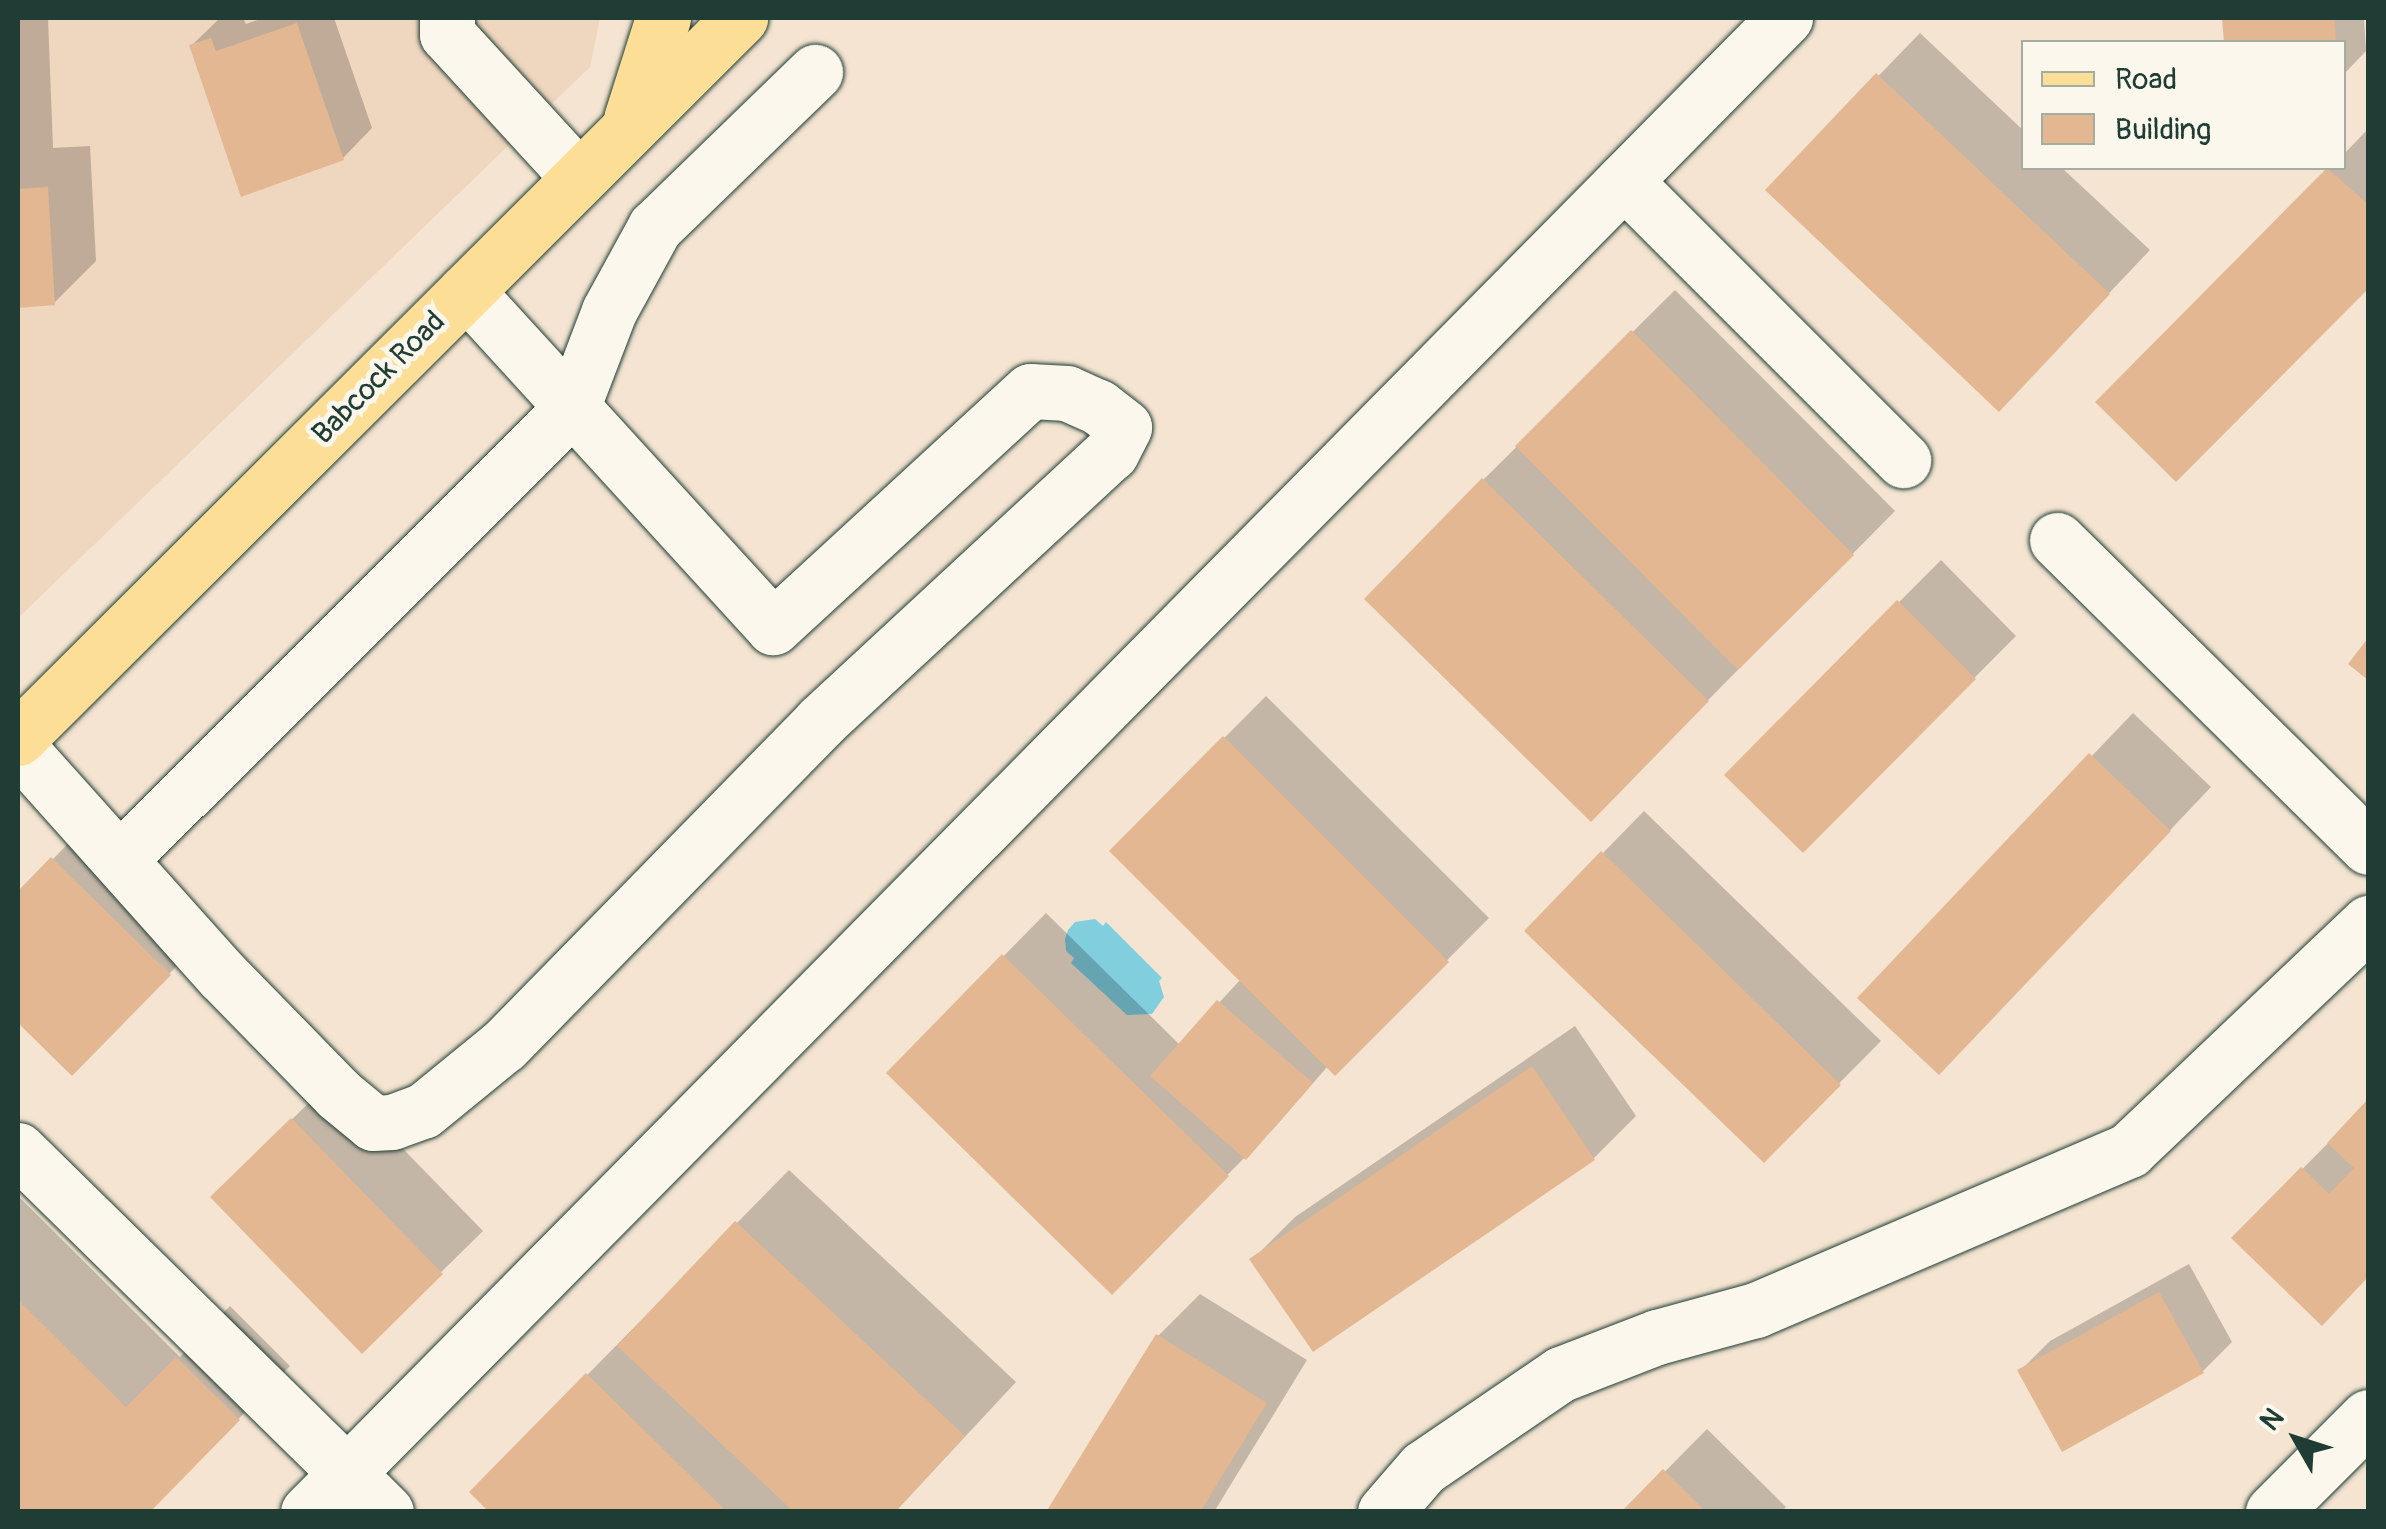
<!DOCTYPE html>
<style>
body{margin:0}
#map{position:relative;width:2386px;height:1529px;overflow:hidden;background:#f4e4d1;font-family:Pangolin,sans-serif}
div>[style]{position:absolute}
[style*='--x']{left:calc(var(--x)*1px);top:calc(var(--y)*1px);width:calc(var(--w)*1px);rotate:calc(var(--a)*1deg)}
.built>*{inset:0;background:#efd6be}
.water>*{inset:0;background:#81cedf}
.shadow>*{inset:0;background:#0003}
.building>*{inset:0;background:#e2b792}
.roads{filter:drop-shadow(0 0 2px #1f3d34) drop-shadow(0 0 2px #1f3d34)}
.minor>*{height:55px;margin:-27.5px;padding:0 27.5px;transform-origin:27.5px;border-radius:27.5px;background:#fbf7ec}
.major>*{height:55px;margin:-27.5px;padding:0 27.5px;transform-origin:27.5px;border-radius:27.5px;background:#fdde96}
span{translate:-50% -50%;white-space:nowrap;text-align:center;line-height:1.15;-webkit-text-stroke:10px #fbf7ec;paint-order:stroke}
.street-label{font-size:30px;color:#1f3d34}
.frame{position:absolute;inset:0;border:20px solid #1f3d34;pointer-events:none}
.legend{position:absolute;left:2021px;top:40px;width:325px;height:130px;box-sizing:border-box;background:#fbf7ec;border:2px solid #a3ada2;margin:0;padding:12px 18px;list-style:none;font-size:30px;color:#1f3d34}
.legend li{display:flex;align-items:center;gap:20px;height:50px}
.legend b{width:50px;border:2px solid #a3ada2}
.north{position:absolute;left:2246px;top:1389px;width:100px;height:100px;-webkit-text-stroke:8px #fbf7ec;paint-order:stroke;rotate:309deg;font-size:28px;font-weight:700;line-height:40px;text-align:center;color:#1f3d34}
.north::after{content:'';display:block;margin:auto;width:35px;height:45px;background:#1f3d34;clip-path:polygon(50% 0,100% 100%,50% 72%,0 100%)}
</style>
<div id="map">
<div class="built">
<i style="clip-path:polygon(18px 18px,600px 18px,590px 67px,18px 618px)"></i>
</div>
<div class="water">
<i style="clip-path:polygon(1095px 919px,1103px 926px,1106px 922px,1162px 978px,1159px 981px,1164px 997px,1152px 1014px,1127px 1015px,1071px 963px,1074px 958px,1066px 951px,1065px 939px,1068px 930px,1075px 922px)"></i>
</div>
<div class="shadow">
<i style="clip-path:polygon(18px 18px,48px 18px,53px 148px,90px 146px,96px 261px,54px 303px,18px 305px)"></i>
<i style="clip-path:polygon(220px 18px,243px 18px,246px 24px,263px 18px,334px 18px,372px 128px,343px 158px,191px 46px)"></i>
<i style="clip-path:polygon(2225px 18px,2364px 18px,2366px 51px,2344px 74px,2344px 42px,2226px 42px)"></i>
<i style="clip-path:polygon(1920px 33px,2024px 131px,2024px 168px,2062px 168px,2150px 250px,2040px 366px,1768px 190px)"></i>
<i style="clip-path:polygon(2368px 129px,2368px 285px,2176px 479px,2099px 402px,2330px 168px,2344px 168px,2344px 154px)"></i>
<i style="clip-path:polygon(1675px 290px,1895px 511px,1643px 766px,1483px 480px)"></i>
<i style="clip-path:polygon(1941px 560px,2016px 636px,1803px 850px,1727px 775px)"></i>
<i style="clip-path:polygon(1266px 696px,1489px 918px,1335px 1073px,1328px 1066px,1275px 1127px,1112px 1291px,889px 1073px,1046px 913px,1180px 1045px,1241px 979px,1112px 851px)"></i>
<i style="clip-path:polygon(2133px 713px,2211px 787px,1981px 1030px,1860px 998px)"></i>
<i style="clip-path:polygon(1644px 811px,1881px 1041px,1764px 1159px,1603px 853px)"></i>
<i style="clip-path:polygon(94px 817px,211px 931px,72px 1073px,18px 1020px,18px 895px)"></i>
<i style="clip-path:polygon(1575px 1026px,1636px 1116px,1594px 1158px,1314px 1348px,1253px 1259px,1295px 1217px)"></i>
<i style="clip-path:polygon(334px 1078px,483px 1231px,362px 1350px,213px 1197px)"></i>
<i style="clip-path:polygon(2368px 1103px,2368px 1276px,2321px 1323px,2234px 1238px)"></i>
<i style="clip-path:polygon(789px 1170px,1016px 1382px,895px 1512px,492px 1512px,472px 1492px)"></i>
<i style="clip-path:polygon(18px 1196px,180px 1357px,230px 1306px,290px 1366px,148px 1512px,18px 1512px)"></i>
<i style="clip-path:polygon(2189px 1264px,2232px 1342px,2203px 1371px,2020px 1371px,2050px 1341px)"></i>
<i style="clip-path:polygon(1200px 1294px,1307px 1360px,1214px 1512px,1049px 1512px,1158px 1336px)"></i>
<i style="clip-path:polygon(1707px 1429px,1786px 1507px,1781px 1512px,1625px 1512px)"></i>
</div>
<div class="building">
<i style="clip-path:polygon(2222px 18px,2334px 18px,2336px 42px,2224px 42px)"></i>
<i style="clip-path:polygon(297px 23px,344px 160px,241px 197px,189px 45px,211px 38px,216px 51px)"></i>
<i style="clip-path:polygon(1876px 73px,2110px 294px,1999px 412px,1765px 190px)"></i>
<i style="clip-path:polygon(2327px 168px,2368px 204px,2368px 289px,2176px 482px,2095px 402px)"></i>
<i style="clip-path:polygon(48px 187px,55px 305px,18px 308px,18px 189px)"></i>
<i style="clip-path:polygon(1631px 330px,1854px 555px,1738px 670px,1515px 446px)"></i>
<i style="clip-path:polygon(1482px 478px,1709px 701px,1591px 822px,1364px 599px)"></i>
<i style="clip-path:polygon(1897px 600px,1976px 679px,1803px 853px,1724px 775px)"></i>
<i style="clip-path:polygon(2368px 638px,2368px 680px,2348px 664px)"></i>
<i style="clip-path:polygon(1223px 736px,1449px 962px,1335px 1076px,1109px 851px)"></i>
<i style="clip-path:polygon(2089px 753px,2171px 831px,1939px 1075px,1857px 998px)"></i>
<i style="clip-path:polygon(1601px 851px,1841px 1085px,1764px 1163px,1524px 931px)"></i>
<i style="clip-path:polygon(51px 857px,171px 975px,72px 1076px,18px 1023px,18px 891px)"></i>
<i style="clip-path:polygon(1002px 954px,1229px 1176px,1112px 1295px,886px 1073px)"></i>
<i style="clip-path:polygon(1217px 1000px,1313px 1083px,1246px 1160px,1150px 1076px)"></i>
<i style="clip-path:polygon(1532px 1066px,1595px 1160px,1313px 1352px,1249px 1259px)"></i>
<i style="clip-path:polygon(2368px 1099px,2368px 1277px,2322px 1326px,2231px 1238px,2301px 1167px,2329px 1194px,2354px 1168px,2327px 1143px)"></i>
<i style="clip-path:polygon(291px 1118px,443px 1274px,362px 1354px,210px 1197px)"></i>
<i style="clip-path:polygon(735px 1221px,965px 1436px,895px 1512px,794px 1512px,617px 1346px)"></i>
<i style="clip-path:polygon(2159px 1292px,2204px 1373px,2062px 1452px,2017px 1370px)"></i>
<i style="clip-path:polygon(18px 1300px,126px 1407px,176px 1357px,240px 1420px,150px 1512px,18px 1512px)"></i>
<i style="clip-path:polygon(1156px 1334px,1267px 1403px,1200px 1512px,1046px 1512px)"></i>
<i style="clip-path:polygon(586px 1373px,727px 1512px,489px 1512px,469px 1492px)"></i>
<i style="clip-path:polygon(1663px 1469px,1706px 1512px,1621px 1512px)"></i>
</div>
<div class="roads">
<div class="minor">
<i style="--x:447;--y:18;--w:16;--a:90"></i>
<i style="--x:447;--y:34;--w:195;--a:47.5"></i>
<i style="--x:1624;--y:181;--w:395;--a:45"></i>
<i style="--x:2057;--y:540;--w:437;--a:44.6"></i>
<i style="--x:18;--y:747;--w:306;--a:48.2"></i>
<i style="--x:222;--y:975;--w:166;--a:45.7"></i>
<i style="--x:338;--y:1094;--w:45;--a:39.6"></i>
<i style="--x:373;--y:1123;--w:19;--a:-3"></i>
<i style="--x:392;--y:1122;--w:33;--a:-20"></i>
<i style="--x:423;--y:1111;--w:104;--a:-39.2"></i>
<i style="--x:504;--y:1045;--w:452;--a:-45.6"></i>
<i style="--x:820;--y:722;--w:396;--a:-42.8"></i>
<i style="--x:1111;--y:453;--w:29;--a:-63"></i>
<i style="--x:1124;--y:427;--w:33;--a:-142"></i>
<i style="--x:1098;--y:407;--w:34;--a:-156"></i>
<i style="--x:1067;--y:393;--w:37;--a:-177"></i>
<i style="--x:1030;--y:391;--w:349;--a:137.4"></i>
<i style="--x:773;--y:627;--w:455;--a:-132.4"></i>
<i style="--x:120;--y:859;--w:639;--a:-44.94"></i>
<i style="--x:572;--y:408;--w:104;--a:-69.1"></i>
<i style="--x:609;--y:311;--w:96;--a:-61.3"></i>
<i style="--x:655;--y:227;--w:223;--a:-44.1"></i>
<i style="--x:18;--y:1150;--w:461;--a:44.5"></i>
<i style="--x:347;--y:1473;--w:55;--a:135"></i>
<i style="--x:386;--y:1512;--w:55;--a:-135"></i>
<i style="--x:347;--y:1473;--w:2046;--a:-45.34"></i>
<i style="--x:1385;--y:1512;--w:58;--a:-49.2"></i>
<i style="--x:1423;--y:1468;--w:167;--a:-34.3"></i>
<i style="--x:1561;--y:1374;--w:103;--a:-21.1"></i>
<i style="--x:1657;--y:1337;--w:103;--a:-15.3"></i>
<i style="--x:1756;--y:1310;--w:406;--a:-23.2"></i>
<i style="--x:2129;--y:1150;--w:330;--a:-43.5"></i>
<i style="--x:2273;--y:1512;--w:134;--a:-45"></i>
</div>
<div class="major">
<i style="--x:631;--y:119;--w:106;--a:-72.4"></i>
<i style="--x:18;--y:738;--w:1020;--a:-44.92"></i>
</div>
</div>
<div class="street-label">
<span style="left:379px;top:378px;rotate:-45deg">Babcock Road</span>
</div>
<div class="frame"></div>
<ul class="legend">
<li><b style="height:12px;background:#fdde96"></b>Road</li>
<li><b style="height:28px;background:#e2b792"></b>Building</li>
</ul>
<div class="north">N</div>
</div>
